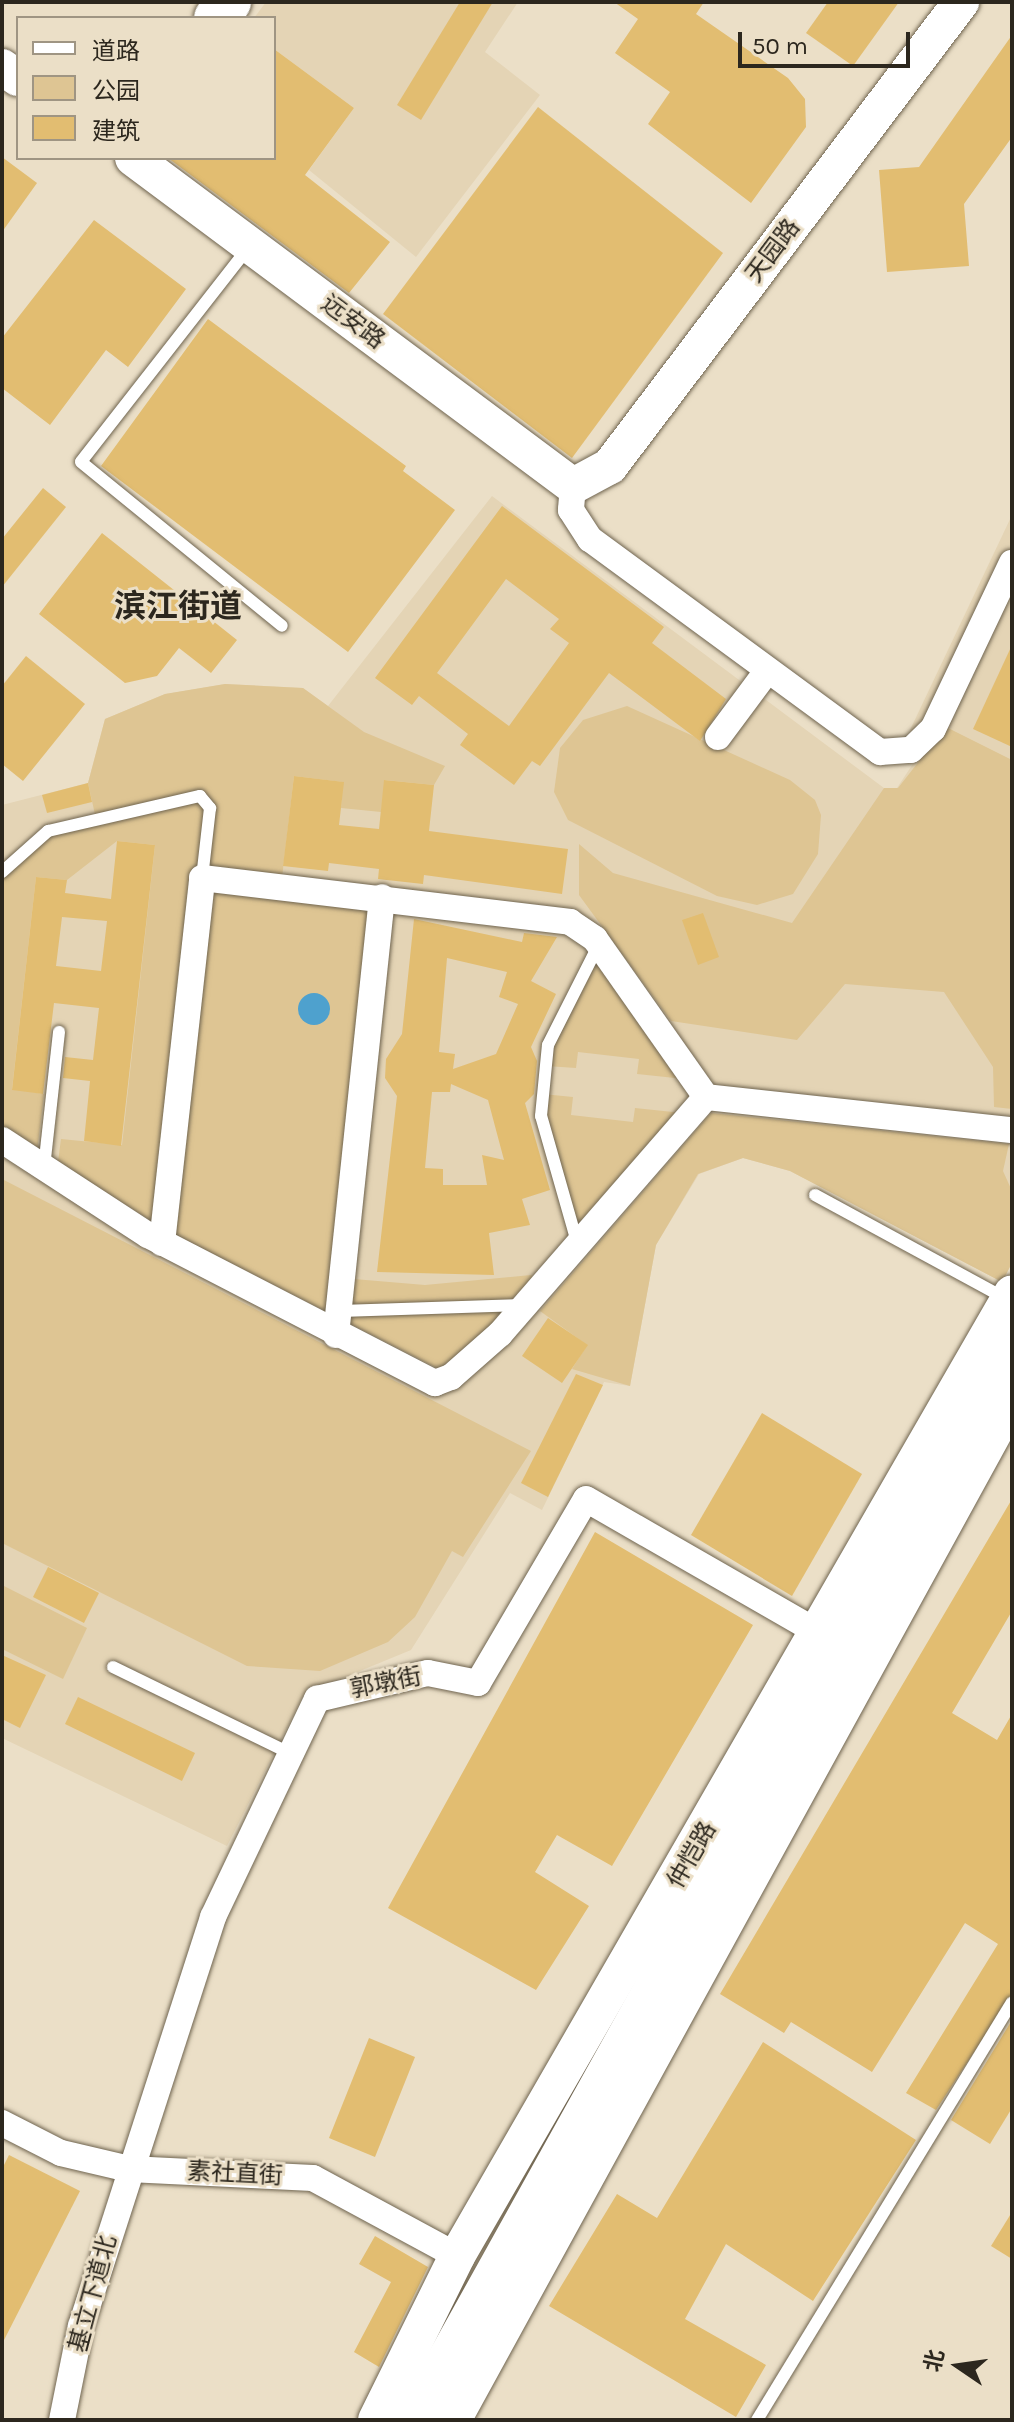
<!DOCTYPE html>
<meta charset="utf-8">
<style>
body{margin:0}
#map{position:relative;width:1014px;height:2422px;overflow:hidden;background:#ebdfc7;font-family:Karla,"Noto Sans SC",sans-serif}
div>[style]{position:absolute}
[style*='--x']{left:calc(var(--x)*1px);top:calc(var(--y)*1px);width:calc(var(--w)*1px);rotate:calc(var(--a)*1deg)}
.built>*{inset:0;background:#e4d4b5}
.green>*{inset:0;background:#dec593}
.water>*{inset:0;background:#4ea1ce}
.round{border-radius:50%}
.building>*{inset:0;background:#e2bd71}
.roads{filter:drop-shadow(0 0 2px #6f644f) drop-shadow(0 0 2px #6f644f)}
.lane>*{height:12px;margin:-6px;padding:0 6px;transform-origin:6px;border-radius:6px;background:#fff}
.street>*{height:26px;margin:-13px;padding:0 13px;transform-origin:13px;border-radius:13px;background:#fff}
.secondary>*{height:36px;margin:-18px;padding:0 18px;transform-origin:18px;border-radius:18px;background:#fff}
.highway>*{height:44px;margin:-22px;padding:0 22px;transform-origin:22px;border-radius:22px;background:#fff}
span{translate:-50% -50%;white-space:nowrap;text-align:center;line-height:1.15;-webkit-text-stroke:6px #ebdfc7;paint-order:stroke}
.street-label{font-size:24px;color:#2c271e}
.district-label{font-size:32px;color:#2c271e;font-weight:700}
.frame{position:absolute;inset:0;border:4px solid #2c271e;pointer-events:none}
.legend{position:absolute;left:16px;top:16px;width:260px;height:144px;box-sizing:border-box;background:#ebdfc7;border:2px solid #9f9583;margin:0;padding:10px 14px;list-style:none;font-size:24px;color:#2c271e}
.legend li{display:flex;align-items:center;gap:16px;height:40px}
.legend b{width:40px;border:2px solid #9f9583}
.north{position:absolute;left:918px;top:2326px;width:80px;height:80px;-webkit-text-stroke:6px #ebdfc7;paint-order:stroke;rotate:283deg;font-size:22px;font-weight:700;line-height:32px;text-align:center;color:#2c271e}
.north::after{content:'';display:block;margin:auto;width:28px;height:36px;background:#2c271e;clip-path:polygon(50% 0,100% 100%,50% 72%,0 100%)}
.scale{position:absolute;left:738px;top:32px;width:172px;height:36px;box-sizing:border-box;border:4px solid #2c271e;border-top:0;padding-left:10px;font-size:24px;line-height:28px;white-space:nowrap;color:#2c271e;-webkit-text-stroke:6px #ebdfc7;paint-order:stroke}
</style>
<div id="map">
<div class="built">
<i style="clip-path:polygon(266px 2px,518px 2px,485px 52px,540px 95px,416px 257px,309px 170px,354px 108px,274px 49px,274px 18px,254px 18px)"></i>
<i style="clip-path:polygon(492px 496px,884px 788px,897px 788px,924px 747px,910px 730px,1012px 515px,1012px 1263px,1002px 1282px,790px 1171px,743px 1158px,699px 1174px,656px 1245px,630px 1386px,604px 1382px,542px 1510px,510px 1493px,411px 1650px,304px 1694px,227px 1846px,2px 1738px,2px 805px,88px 783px,105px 719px,165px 694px,225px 684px,303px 688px,328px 706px)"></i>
</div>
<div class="green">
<i style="clip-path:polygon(225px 684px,303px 688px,364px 732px,445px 766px,434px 785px,385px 780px,381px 812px,341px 808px,343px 782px,294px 776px,281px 886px,382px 897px,342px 1278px,425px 1285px,531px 1275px,537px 1283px,441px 1370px,164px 1229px,58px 1162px,61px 1139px,122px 1145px,155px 845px,117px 841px,67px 880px,36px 877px,12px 1089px,44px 1094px,37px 1151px,2px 1128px,2px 872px,36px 839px,96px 819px,88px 783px,105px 719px,165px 694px)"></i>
<i style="clip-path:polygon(627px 706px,790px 780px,815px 800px,821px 815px,818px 854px,793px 894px,757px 905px,717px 896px,568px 820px,554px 792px,560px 748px,583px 720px)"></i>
<i style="clip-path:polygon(946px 727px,1012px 760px,1012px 1109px,994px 1107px,993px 1067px,944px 992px,845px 984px,797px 1040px,671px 1021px,579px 895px,579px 844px,613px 873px,792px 923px,884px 788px,898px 788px)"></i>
<i style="clip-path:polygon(599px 944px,694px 1080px,637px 1074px,639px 1059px,578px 1052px,576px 1068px,546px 1066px,548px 1045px)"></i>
<i style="clip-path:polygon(543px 1094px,573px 1097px,571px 1115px,633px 1122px,635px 1108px,692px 1114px,578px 1245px,541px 1116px)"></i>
<i style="clip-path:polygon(711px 1113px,1009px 1144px,1003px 1171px,1012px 1191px,1012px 1263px,1002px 1282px,790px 1171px,743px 1158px,698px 1174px,656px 1245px,630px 1386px,572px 1369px,587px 1345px,540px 1311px)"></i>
<i style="clip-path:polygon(2px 1179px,531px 1451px,463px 1557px,452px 1551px,415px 1617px,388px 1642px,320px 1671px,247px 1666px,2px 1543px)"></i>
<i style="clip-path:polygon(2px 1585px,87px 1628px,63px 1679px,2px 1649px)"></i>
</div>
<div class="water">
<i class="round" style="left:298px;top:993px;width:32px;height:32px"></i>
</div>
<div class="building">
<i style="clip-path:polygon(460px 2px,493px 2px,421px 120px,397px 105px)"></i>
<i style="clip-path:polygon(614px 2px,704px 2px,696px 14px,788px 78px,805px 99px,806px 127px,751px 203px,648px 124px,670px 92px,615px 53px,638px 19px)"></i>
<i style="clip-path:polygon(828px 2px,899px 2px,853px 66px,806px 33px)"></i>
<i style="clip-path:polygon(1012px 35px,1012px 137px,964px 204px,969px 266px,887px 272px,879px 170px,919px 167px)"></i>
<i style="clip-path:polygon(274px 49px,354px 108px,305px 175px,390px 242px,349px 293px,168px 158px,274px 158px)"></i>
<i style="clip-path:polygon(538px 107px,723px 253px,572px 458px,383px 314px)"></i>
<i style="clip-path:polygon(2px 157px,37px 183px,2px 232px)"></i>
<i style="clip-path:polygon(94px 220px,186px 289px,128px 367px,106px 350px,50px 425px,2px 388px,2px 338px)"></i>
<i style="clip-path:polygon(208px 319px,406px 466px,403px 471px,455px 510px,348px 652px,101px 466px)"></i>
<i style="clip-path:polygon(43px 488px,66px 507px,2px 587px,2px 539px)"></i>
<i style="clip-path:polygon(evenodd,502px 506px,664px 627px,652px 643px,726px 699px,700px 741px,609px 673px,540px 766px,532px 761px,514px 785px,460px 745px,468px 734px,419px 696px,412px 705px,375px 678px,502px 506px,506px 579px,559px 619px,550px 629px,569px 643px,509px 726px,437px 673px,506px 579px)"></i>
<i style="clip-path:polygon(102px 533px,237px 640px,211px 673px,179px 648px,157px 676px,125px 683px,39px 614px)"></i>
<i style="clip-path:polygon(1012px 645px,1012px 747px,973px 729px)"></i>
<i style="clip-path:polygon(26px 656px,85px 704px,23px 781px,2px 764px,2px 686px)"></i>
<i style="clip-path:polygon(294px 776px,344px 782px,339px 825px,379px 829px,384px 780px,434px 785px,429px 831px,568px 849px,562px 894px,424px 875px,423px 884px,378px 879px,379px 869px,329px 863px,328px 871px,283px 866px)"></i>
<i style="clip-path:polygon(88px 783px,92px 802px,47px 813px,42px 795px)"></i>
<i style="clip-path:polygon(evenodd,117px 841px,155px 845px,121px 1146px,84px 1141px,90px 1081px,63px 1078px,65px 1057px,93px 1060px,99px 1008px,54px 1003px,43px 1094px,12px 1090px,36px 877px,67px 880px,65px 893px,111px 899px,117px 841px,62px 917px,107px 921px,101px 971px,56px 966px,62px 917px)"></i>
<i style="clip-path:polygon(703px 913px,719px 957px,698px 965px,682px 920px)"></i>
<i style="clip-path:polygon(evenodd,414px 919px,522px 942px,524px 933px,557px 937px,531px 981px,556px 994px,531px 1047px,537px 1061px,534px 1094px,525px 1103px,550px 1190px,522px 1199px,530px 1225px,489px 1233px,494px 1275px,377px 1272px,397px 1096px,385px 1078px,386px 1059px,402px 1034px,414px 919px,447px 958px,507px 972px,499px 997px,518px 1004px,496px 1054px,453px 1069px,455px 1054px,439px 1052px,447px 958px,414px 919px,451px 1084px,488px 1100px,504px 1160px,482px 1155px,487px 1185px,443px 1185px,443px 1169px,425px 1168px,432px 1092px,450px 1092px,451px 1084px)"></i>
<i style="clip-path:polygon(548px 1318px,588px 1345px,562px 1383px,522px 1356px)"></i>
<i style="clip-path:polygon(576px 1374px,603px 1385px,548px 1497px,521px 1483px)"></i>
<i style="clip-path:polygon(762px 1413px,862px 1474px,792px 1596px,691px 1535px)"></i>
<i style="clip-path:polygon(1012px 1499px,1012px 1611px,952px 1713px,997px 1740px,1012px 1714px,1012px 1994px,936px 2110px,906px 2093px,998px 1944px,965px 1923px,872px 2072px,791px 2022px,784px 2033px,720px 1994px)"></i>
<i style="clip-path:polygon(595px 1532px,753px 1625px,612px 1866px,557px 1835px,535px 1872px,589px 1906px,536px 1990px,388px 1908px)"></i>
<i style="clip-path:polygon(48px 1567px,99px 1593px,84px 1623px,33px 1597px)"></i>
<i style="clip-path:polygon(2px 1655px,46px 1675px,20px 1728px,2px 1719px)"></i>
<i style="clip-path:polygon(78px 1697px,195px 1753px,182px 1781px,65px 1724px)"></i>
<i style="clip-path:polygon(1012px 2020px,1012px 2108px,990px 2144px,951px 2120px)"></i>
<i style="clip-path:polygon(369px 2038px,415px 2057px,375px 2157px,329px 2138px)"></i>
<i style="clip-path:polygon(763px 2042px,916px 2140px,813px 2301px,726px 2244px,685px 2319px,766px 2365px,736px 2417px,549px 2306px,617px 2194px,657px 2218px)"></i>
<i style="clip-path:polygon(9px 2155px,80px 2191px,2px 2344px,2px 2169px)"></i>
<i style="clip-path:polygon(1012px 2212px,1012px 2259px,991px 2246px)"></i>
<i style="clip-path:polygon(375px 2236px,428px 2267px,379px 2367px,354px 2352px,391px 2282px,359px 2264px)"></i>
</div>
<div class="roads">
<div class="lane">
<i style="--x:248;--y:248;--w:271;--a:128"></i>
<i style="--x:81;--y:462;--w:259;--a:39.2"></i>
<i style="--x:2;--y:872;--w:62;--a:-41.7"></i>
<i style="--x:48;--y:831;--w:156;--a:-13"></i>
<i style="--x:200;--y:796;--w:16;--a:50"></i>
<i style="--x:210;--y:808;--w:70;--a:96.5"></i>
<i style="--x:44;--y:1168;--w:137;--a:-83.7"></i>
<i style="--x:815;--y:1195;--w:216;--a:28.5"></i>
<i style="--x:577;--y:1242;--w:131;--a:-105.9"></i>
<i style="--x:541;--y:1116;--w:71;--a:-84.4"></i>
<i style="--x:548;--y:1045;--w:113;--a:-63.2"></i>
<i style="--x:339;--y:1311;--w:185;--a:-1.9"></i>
<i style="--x:113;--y:1667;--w:198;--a:26"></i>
<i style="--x:757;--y:2420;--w:489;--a:-58.6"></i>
</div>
<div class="street">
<i style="--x:573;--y:486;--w:24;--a:95"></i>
<i style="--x:571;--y:510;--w:35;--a:57"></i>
<i style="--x:590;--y:539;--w:360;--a:36.3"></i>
<i style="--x:880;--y:752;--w:31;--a:-4"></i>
<i style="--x:911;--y:750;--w:30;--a:-44"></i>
<i style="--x:933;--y:729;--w:184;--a:-64.6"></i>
<i style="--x:718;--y:737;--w:82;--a:-53.4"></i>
<i style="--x:2;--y:1140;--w:174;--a:33.1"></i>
<i style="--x:148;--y:1235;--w:323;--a:27.3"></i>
<i style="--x:435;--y:1383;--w:17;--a:-21"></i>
<i style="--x:451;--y:1377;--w:65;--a:-41.3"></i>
<i style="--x:500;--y:1334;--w:314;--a:-49"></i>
<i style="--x:706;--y:1097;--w:308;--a:6.2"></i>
<i style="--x:162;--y:1243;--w:367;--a:-83.7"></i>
<i style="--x:202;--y:878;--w:371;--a:6.8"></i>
<i style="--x:570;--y:922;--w:30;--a:34"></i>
<i style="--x:595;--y:939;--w:193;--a:54.9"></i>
<i style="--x:336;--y:1335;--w:440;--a:-84"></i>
<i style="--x:2;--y:2123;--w:66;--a:27"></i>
<i style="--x:61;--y:2153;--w:70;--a:13.2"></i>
<i style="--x:129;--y:2169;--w:184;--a:2.8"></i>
<i style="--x:313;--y:2178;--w:164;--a:28.4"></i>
<i style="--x:62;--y:2420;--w:96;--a:-78.6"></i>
<i style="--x:81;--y:2326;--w:430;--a:-72.1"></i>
<i style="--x:213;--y:1917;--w:242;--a:-64.5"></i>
<i style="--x:317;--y:1699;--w:114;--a:-13.2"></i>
<i style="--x:428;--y:1673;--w:51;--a:11.3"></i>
<i style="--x:478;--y:1683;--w:213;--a:-59.6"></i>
<i style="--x:586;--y:1499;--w:271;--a:29.9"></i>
</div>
<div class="secondary">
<i style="--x:2;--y:67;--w:19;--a:35"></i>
<i style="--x:133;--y:158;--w:549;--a:36.7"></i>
<i style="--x:573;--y:486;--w:42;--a:-28.4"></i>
<i style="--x:610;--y:466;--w:582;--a:-52.89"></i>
<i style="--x:376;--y:2420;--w:183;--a:-63.7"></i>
<i style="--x:457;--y:2256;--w:1111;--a:-60.04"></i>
<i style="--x:453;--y:2420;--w:1163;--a:-61.28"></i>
</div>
<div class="highway">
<i style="--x:216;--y:18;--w:21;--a:-51"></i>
<i style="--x:416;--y:2420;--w:1225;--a:-60.88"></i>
</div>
</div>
<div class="street-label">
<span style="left:773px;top:251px;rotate:-53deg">天园路</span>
<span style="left:353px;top:322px;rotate:37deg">远安路</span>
<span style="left:386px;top:1683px;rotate:-11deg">郭墩街</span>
<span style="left:692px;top:1855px;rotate:-60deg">仲恺路</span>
<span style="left:235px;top:2174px;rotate:3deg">素社直街</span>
<span style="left:93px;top:2294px;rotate:-75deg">基立下道北</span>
</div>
<div class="district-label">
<span style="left:178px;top:607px">滨江街道</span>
</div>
<div class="frame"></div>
<ul class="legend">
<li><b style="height:10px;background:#fff"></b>道路</li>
<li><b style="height:22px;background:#dec593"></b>公园</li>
<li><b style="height:22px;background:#e2bd71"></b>建筑</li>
</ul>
<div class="north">北</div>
<div class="scale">50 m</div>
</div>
